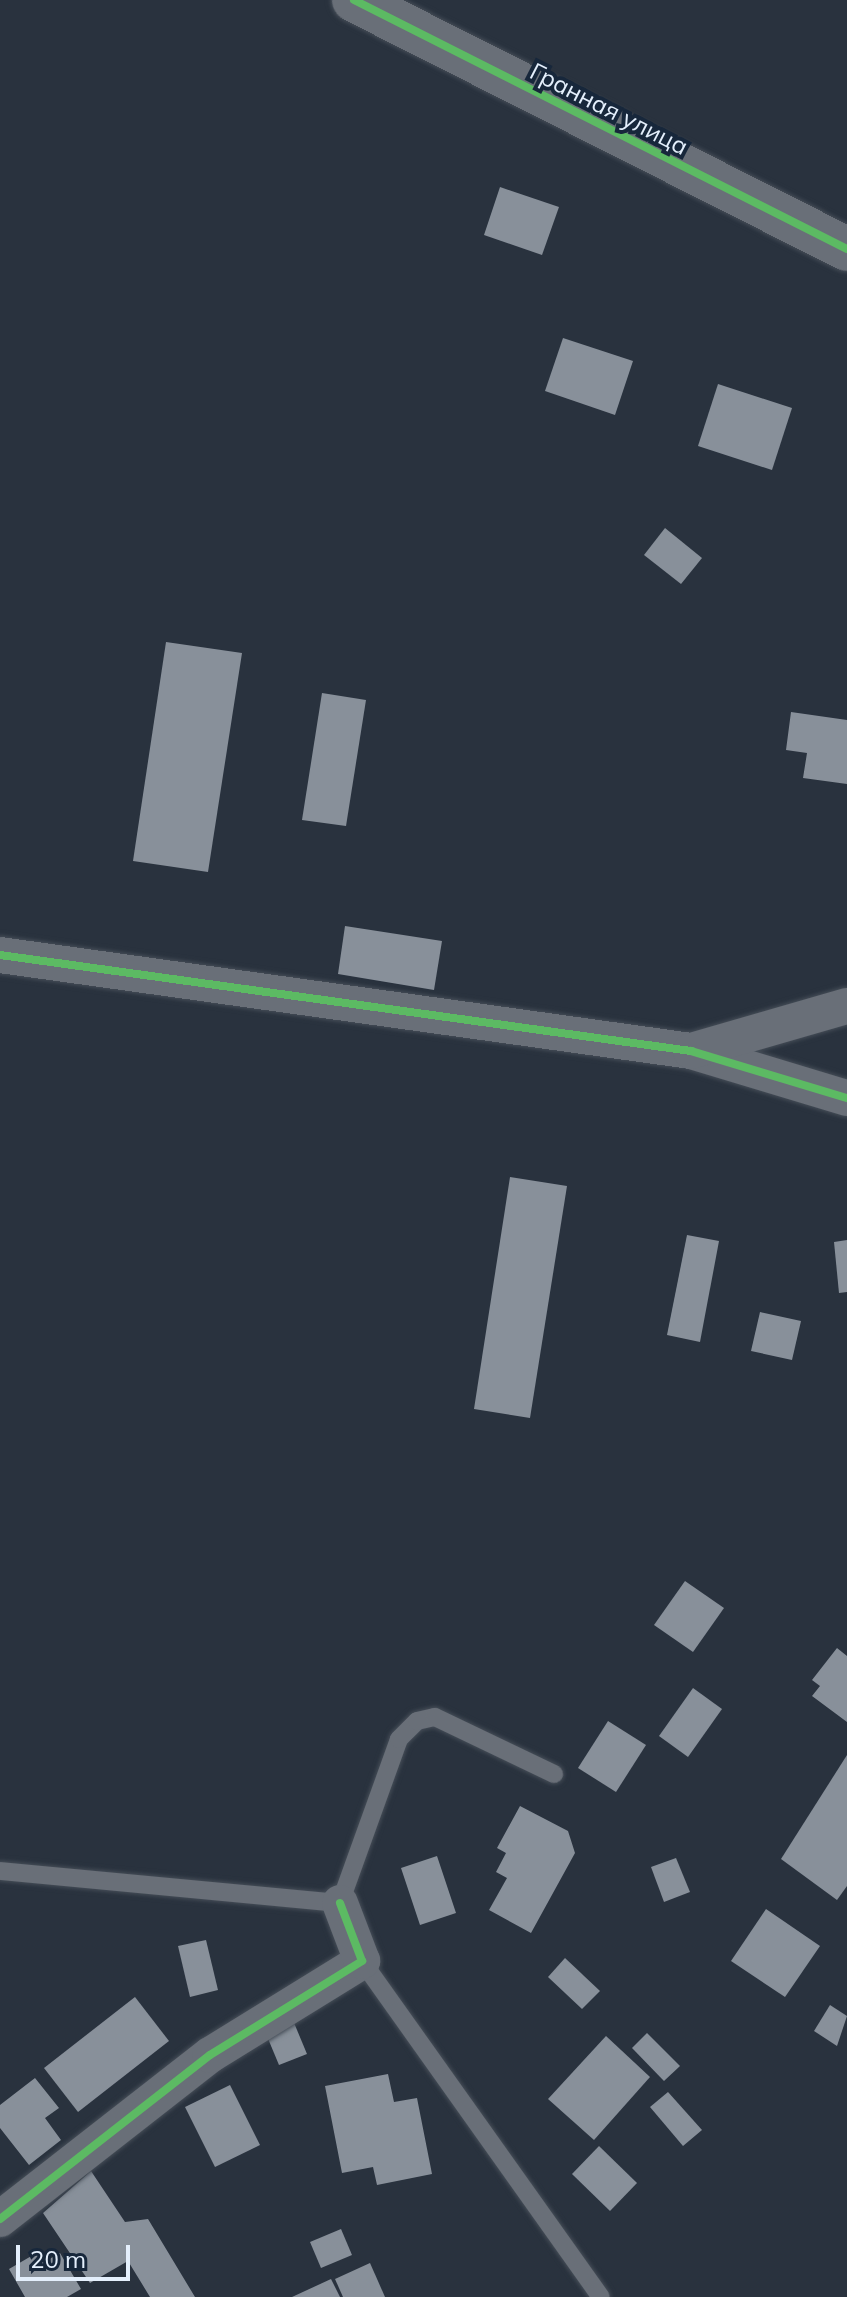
<!DOCTYPE html>
<meta charset="utf-8">
<style>
body{margin:0}
#map{position:relative;width:847px;height:2297px;overflow:hidden;background:#29323e;font-family:Mulish,sans-serif}
div>[style]{position:absolute}
[style*='--x']{left:calc(var(--x)*1px);top:calc(var(--y)*1px);width:calc(var(--w)*1px);rotate:calc(var(--a)*1deg)}
.building>*{inset:0;background:#88909a}
.roads{filter:drop-shadow(0 0 2px #454d57) drop-shadow(0 0 2px #454d57)}
.service>*{height:18px;margin:-9px;padding:0 9px;transform-origin:9px;border-radius:9px;background:#696f78}
.minor>*{height:36px;margin:-18px;padding:0 18px;transform-origin:18px;border-radius:18px;background:#696f78}
.tertiary>*{height:44px;margin:-22px;padding:0 22px;transform-origin:22px;border-radius:22px;background:#696f78}
.cycleway>*{height:8px;margin:-4px;padding:0 4px;transform-origin:4px;border-radius:4px;background:#5cba63}
span{translate:-50% -50%;white-space:nowrap;text-align:center;line-height:1.15;-webkit-text-stroke:8px #17273b;paint-order:stroke}
.street-label{font-size:24px;color:#e4effc}
.scale{position:absolute;left:16px;top:2245px;width:114px;height:36px;box-sizing:border-box;border:4px solid #e4effc;border-top:0;padding-left:10px;font-size:24px;line-height:28px;white-space:nowrap;color:#e4effc;-webkit-text-stroke:6px #17273b;paint-order:stroke}
</style>
<div id="map">
<div class="building">
<i style="clip-path:polygon(500px 187px,559px 207px,542px 255px,484px 235px)"></i>
<i style="clip-path:polygon(563px 338px,633px 361px,615px 415px,545px 391px)"></i>
<i style="clip-path:polygon(718px 384px,792px 408px,772px 470px,698px 446px)"></i>
<i style="clip-path:polygon(665px 528px,702px 558px,681px 584px,644px 555px)"></i>
<i style="clip-path:polygon(166px 642px,242px 653px,208px 872px,133px 861px)"></i>
<i style="clip-path:polygon(322px 693px,366px 700px,346px 826px,302px 820px)"></i>
<i style="clip-path:polygon(791px 712px,847px 720px,847px 784px,803px 778px,807px 753px,786px 750px)"></i>
<i style="clip-path:polygon(345px 926px,442px 941px,434px 990px,338px 974px)"></i>
<i style="clip-path:polygon(510px 1177px,567px 1186px,530px 1418px,474px 1409px)"></i>
<i style="clip-path:polygon(687px 1235px,719px 1241px,700px 1342px,667px 1335px)"></i>
<i style="clip-path:polygon(847px 1240px,847px 1292px,839px 1293px,834px 1242px)"></i>
<i style="clip-path:polygon(760px 1312px,801px 1321px,792px 1360px,751px 1351px)"></i>
<i style="clip-path:polygon(685px 1581px,724px 1608px,693px 1652px,654px 1625px)"></i>
<i style="clip-path:polygon(837px 1648px,847px 1656px,847px 1722px,812px 1696px,820px 1686px,812px 1680px)"></i>
<i style="clip-path:polygon(693px 1688px,722px 1709px,688px 1757px,659px 1736px)"></i>
<i style="clip-path:polygon(608px 1721px,646px 1745px,616px 1792px,578px 1768px)"></i>
<i style="clip-path:polygon(847px 1755px,847px 1886px,837px 1900px,781px 1859px)"></i>
<i style="clip-path:polygon(520px 1806px,568px 1831px,575px 1853px,531px 1933px,489px 1910px,507px 1878px,496px 1872px,506px 1853px,497px 1848px)"></i>
<i style="clip-path:polygon(437px 1856px,456px 1913px,420px 1925px,401px 1868px)"></i>
<i style="clip-path:polygon(676px 1858px,690px 1892px,664px 1902px,651px 1867px)"></i>
<i style="clip-path:polygon(766px 1909px,820px 1946px,785px 1997px,731px 1961px)"></i>
<i style="clip-path:polygon(206px 1940px,218px 1990px,190px 1997px,178px 1946px)"></i>
<i style="clip-path:polygon(565px 1958px,600px 1991px,582px 2009px,548px 1977px)"></i>
<i style="clip-path:polygon(135px 1997px,169px 2041px,78px 2112px,44px 2068px)"></i>
<i style="clip-path:polygon(830px 2005px,847px 2016px,837px 2046px,814px 2031px)"></i>
<i style="clip-path:polygon(292px 2018px,307px 2054px,279px 2065px,264px 2029px)"></i>
<i style="clip-path:polygon(647px 2033px,680px 2066px,664px 2081px,632px 2048px)"></i>
<i style="clip-path:polygon(606px 2036px,650px 2077px,594px 2140px,548px 2099px)"></i>
<i style="clip-path:polygon(388px 2074px,394px 2102px,417px 2098px,432px 2174px,377px 2185px,373px 2167px,342px 2173px,325px 2086px)"></i>
<i style="clip-path:polygon(35px 2078px,59px 2108px,45px 2118px,61px 2140px,29px 2165px,0 2128px,0 2105px)"></i>
<i style="clip-path:polygon(230px 2085px,260px 2145px,215px 2167px,185px 2107px)"></i>
<i style="clip-path:polygon(668px 2092px,702px 2130px,683px 2146px,650px 2107px)"></i>
<i style="clip-path:polygon(599px 2146px,637px 2183px,610px 2211px,572px 2174px)"></i>
<i style="clip-path:polygon(91px 2171px,125px 2222px,148px 2219px,195px 2297px,150px 2297px,128px 2261px,90px 2283px,43px 2213px)"></i>
<i style="clip-path:polygon(341px 2229px,352px 2255px,321px 2268px,310px 2242px)"></i>
<i style="clip-path:polygon(40px 2251px,46px 2261px,60px 2253px,81px 2289px,67px 2297px,25px 2297px,9px 2269px)"></i>
<i style="clip-path:polygon(370px 2263px,385px 2297px,343px 2297px,335px 2279px)"></i>
<i style="clip-path:polygon(331px 2279px,340px 2297px,292px 2297px)"></i>
</div>
<div class="roads">
<div class="service">
<i style="--x:0;--y:1871;--w:342;--a:5.4"></i>
<i style="--x:340;--y:1903;--w:174;--a:-70.2"></i>
<i style="--x:399;--y:1739;--w:25;--a:-45"></i>
<i style="--x:417;--y:1721;--w:18;--a:-13"></i>
<i style="--x:435;--y:1717;--w:132;--a:25.6"></i>
<i style="--x:362;--y:1961;--w:412;--a:54.6"></i>
</div>
<div class="minor">
<i style="--x:0;--y:955;--w:698;--a:7.91"></i>
<i style="--x:691;--y:1051;--w:163;--a:16.8"></i>
<i style="--x:691;--y:1051;--w:162;--a:-16.1"></i>
<i style="--x:0;--y:2219;--w:266;--a:-38"></i>
<i style="--x:210;--y:2055;--w:179;--a:-31.7"></i>
<i style="--x:362;--y:1961;--w:62;--a:-110.8"></i>
</div>
<div class="tertiary">
<i style="--x:354;--y:0;--w:552;--a:26.8"></i>
</div>
</div>
<div class="cycleway">
<i style="--x:354;--y:0;--w:552;--a:26.8"></i>
<i style="--x:0;--y:955;--w:698;--a:7.91"></i>
<i style="--x:691;--y:1051;--w:163;--a:16.8"></i>
<i style="--x:0;--y:2219;--w:266;--a:-38"></i>
<i style="--x:210;--y:2055;--w:179;--a:-31.7"></i>
<i style="--x:362;--y:1961;--w:62;--a:-110.8"></i>
</div>
<div class="street-label">
<span style="left:609px;top:109px;rotate:27deg">Гранная улица</span>
</div>
<div class="scale">20 m</div>
</div>
